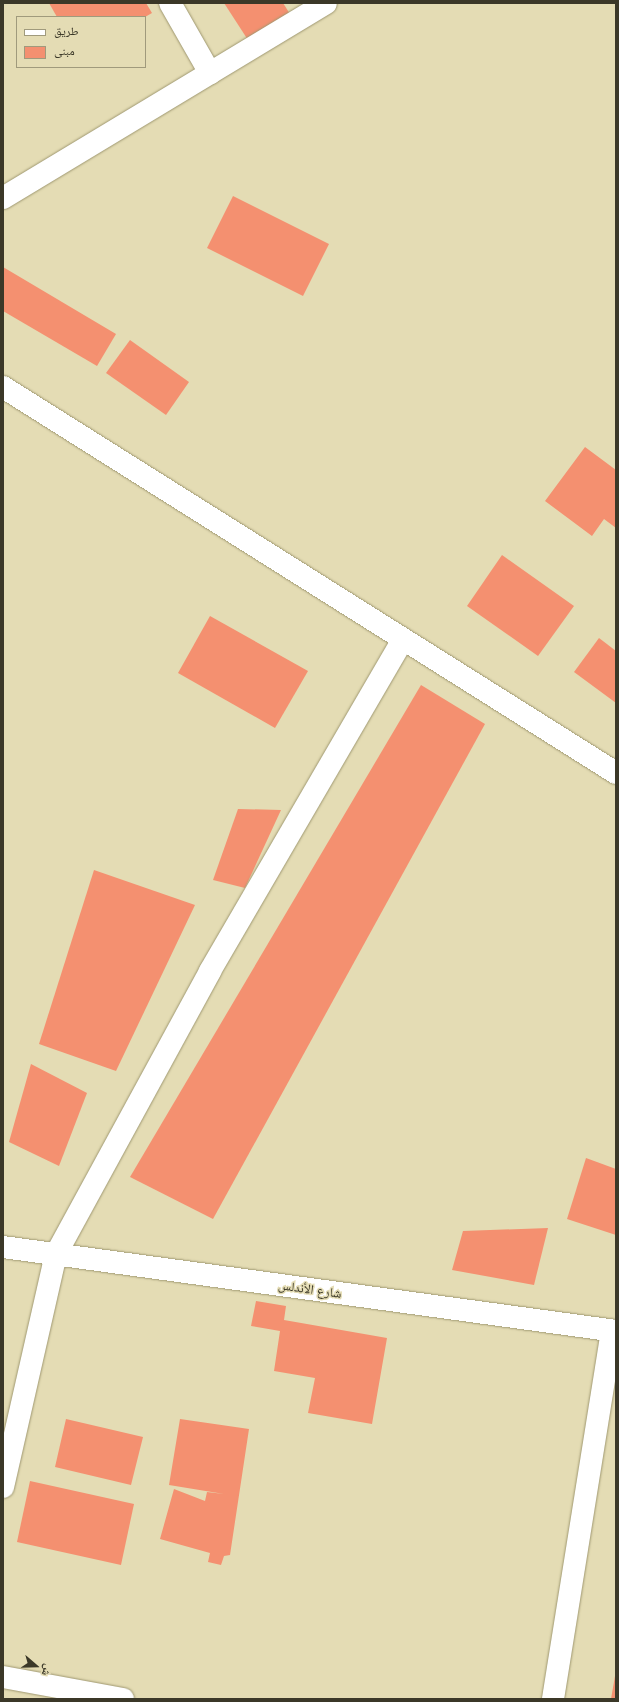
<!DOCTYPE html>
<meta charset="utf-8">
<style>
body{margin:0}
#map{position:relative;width:619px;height:1702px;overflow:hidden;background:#e4dcb4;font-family:Montserrat,"Noto Naskh Arabic",sans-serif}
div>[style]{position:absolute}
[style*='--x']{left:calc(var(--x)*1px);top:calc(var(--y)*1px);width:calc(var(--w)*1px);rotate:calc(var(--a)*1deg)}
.building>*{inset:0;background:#f49070}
.roads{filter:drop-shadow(0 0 1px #9f9871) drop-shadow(0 0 1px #9f9871)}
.minor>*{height:22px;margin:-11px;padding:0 11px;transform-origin:11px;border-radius:11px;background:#fff}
.major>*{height:22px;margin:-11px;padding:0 11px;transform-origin:11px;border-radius:11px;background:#fff}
span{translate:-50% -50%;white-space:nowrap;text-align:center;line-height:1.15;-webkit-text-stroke:3px #e4dcb4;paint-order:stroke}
.street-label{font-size:13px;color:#3b3828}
.frame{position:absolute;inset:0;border:4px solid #3b3828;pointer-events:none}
.legend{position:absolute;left:16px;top:16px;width:130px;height:52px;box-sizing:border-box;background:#e4dcb4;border:1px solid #a09a7c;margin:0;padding:5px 7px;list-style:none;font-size:12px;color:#3b3828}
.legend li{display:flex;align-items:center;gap:8px;height:20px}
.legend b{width:20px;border:1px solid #a09a7c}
.north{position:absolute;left:16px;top:1646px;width:40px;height:40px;-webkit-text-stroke:3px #e4dcb4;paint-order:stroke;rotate:110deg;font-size:11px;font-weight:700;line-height:16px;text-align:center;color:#3b3828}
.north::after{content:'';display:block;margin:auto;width:14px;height:18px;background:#3b3828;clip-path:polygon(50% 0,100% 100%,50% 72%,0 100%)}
</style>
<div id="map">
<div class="building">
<i style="clip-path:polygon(49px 3px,146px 3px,152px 13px,145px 17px,57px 17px)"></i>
<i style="clip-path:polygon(224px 3px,283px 3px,290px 14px,248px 40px)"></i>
<i style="clip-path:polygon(233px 196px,329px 244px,303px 296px,207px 248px)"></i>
<i style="clip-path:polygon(3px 267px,116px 334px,97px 366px,3px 311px)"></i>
<i style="clip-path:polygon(130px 340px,189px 382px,166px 415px,106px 373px)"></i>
<i style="clip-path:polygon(585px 447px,616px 470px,616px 528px,604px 519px,592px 536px,545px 501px)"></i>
<i style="clip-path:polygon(502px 555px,574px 606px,538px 656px,467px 606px)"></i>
<i style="clip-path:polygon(210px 616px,308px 671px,275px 728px,178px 673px)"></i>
<i style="clip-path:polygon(599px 638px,616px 651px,616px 703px,574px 672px)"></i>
<i style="clip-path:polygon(421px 685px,485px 724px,213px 1219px,130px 1177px)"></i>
<i style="clip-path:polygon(238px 809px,281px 810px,245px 888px,213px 880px)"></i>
<i style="clip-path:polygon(94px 870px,195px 905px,116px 1071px,39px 1044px)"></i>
<i style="clip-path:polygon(31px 1064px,87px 1093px,59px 1166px,9px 1142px)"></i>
<i style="clip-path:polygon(586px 1158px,616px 1169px,616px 1235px,567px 1219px)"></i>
<i style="clip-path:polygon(548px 1228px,534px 1285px,452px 1270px,463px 1231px)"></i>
<i style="clip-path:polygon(256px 1301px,286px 1306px,284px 1320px,387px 1338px,372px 1424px,308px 1413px,315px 1378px,274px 1371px,280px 1331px,251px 1326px)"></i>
<i style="clip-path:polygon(66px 1419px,143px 1437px,131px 1485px,55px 1467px)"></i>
<i style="clip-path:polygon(180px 1419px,249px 1429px,230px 1555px,224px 1556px,221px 1565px,208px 1562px,210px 1553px,160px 1539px,174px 1489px,205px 1501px,207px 1492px,224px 1494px,169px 1485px)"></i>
<i style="clip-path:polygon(30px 1481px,134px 1504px,121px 1565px,17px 1542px)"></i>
<i style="clip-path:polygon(615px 1676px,616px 1699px,611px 1699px)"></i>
</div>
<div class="roads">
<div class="minor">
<i style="--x:170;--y:3;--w:81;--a:60.3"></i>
<i style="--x:3;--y:198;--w:377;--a:-31.1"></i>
<i style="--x:3;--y:1487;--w:239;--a:-77.2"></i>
<i style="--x:56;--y:1254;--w:322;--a:-61.4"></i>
<i style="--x:210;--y:971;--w:383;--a:-59.8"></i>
<i style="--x:3;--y:1677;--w:122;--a:10.4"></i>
<i style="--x:553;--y:1699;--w:373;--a:-80.9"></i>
</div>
<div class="major">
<i style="--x:3;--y:387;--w:724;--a:32.2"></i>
<i style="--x:3;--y:1247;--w:619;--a:7.8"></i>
</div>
</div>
<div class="street-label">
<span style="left:310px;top:1289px;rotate:8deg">شارع الأندلس</span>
</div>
<div class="frame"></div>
<ul class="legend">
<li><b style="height:5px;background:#fff"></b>طريق</li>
<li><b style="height:11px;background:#f49070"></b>مبنى</li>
</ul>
<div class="north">ش</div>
</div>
